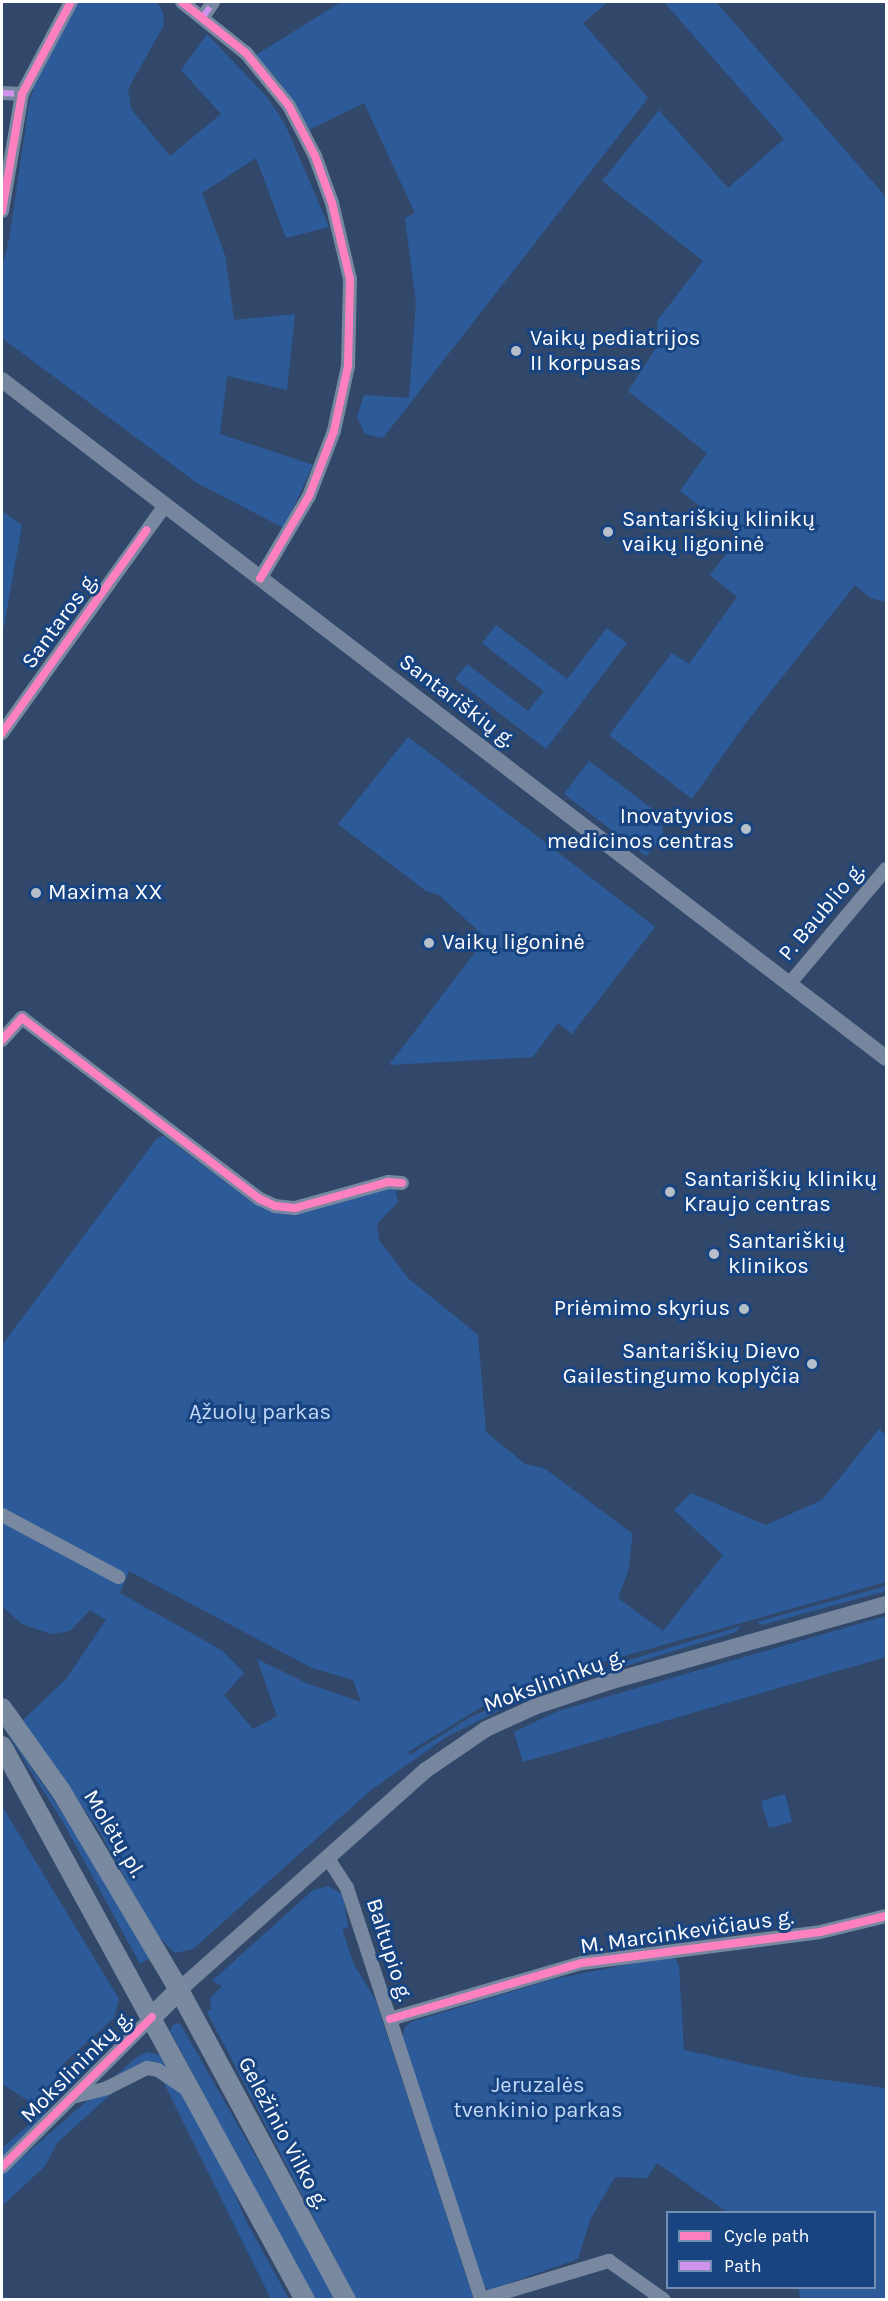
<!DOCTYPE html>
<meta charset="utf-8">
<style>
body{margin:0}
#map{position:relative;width:888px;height:2301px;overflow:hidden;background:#31486a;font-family:Karla,sans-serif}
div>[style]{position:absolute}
.green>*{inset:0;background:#2d5b9a}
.minor>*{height:14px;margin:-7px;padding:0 7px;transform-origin:7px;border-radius:7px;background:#7788a0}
.major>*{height:16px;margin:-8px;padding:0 8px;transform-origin:8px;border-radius:8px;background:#75869e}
.highway>*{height:20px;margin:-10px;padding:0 10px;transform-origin:10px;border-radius:10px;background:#7889a0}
.quiet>*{height:6px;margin-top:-3px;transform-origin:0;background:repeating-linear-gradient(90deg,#d193ec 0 12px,transparent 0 18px)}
.cycleway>*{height:8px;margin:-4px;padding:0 4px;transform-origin:4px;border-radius:4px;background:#ff80c0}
.dots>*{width:16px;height:16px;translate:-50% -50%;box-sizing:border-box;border:3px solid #194482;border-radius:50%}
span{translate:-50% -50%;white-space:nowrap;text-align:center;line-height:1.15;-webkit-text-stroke:6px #194482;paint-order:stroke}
.poi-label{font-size:22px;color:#fff}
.left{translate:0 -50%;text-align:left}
.right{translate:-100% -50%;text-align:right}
.street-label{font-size:22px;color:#fff}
.park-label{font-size:22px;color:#c2d9f8}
.frame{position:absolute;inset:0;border:3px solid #fff;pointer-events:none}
.legend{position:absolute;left:666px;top:2211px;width:210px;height:78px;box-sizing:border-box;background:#194482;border:2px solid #758fb4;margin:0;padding:8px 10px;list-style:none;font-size:18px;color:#fff}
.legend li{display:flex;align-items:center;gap:12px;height:30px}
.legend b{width:30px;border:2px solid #758fb4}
</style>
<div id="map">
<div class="green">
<i style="clip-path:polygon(77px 2px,157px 2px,163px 12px,164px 25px,128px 89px,131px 109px,170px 156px,221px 114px,181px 70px,207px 34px,267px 97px,285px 124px,329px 227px,286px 238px,256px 158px,202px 193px,225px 255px,234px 320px,295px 314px,287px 390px,227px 376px,220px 434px,313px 465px,284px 528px,197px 483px,2px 338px,2px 268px,9px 240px,29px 104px,36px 79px)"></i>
<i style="clip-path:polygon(341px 2px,608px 2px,583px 23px,648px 98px,383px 438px,365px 434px,357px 417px,364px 395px,409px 398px,416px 303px,405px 218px,415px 213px,364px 103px,309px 130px,278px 80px,256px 55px)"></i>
<i style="clip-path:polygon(664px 2px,716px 2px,886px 197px,886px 602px,870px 598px,855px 585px,745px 724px,692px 799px,609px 735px,672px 653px,689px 664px,737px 597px,710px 575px,739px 537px,680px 491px,707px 453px,628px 391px,658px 345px,657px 321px,703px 261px,602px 181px,659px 110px,728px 188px,784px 139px)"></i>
<i style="clip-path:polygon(2px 511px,22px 525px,2px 637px)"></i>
<i style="clip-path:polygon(496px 625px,567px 679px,607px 628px,627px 643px,546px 749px,455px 679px,467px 664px,528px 711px,544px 691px,482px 643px)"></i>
<i style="clip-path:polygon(408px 737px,655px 927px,572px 1034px,558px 1023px,533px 1057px,389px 1065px,486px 938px,439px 895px,426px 891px,338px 824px)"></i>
<i style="clip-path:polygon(589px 761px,659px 814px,664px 836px,646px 856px,564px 794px)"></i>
<i style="clip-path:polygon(evenodd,164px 1136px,256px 1205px,275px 1212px,395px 1187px,398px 1202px,377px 1224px,379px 1240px,408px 1278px,478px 1335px,486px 1432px,525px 1464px,544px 1468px,633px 1534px,628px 1571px,618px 1598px,663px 1631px,723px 1555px,674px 1510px,691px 1493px,766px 1525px,822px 1500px,879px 1429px,886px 1435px,886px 1582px,553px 1676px,485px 1705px,408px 1752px,410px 1755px,469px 1718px,524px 1692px,741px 1626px,736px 1632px,531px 1695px,448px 1736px,371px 1790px,193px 1949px,175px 1953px,155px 1933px,98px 1829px,22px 1721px,66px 1679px,106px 1620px,90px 1610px,70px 1631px,51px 1634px,22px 1624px,2px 1606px,2px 1345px,157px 1138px,164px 1136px,129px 1571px,312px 1668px,353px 1680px,361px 1702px,306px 1683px,257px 1659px,277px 1716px,253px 1729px,224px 1695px,244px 1673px,223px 1651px,120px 1593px,129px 1571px)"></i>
<i style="clip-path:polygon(886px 1586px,886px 1591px,762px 1625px,757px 1622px)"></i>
<i style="clip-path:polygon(886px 1616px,886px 1657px,523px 1762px,514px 1732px,558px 1711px)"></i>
<i style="clip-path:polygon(2px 1725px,84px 1844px,150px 1958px,140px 1964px,63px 1822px)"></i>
<i style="clip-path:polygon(785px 1794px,792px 1822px,769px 1828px,761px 1801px)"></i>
<i style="clip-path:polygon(2px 1806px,119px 1999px,114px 2018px,65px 2062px,38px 2107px,2px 2084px)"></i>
<i style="clip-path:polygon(328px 1886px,343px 1895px,348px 1928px,342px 1929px,354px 1965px,375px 1999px,474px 2299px,356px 2299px,207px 2012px,211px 2009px,210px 1998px,222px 1986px,212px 1981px,313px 1890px)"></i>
<i style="clip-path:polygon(673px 1955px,679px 1966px,684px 2050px,804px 2077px,886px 2088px,886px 2299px,801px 2299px,798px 2288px,874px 2288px,874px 2212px,727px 2212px,657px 2163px,647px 2178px,615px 2177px,590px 2220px,578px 2259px,489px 2290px,483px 2286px,402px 2039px,405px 2027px,411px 2022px,550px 1980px)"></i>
<i style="clip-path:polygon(174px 2023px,180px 2024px,186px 2034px,337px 2299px,314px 2299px,170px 2031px)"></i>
<i style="clip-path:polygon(148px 2052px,163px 2056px,218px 2154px,246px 2221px,289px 2299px,271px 2299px,154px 2063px,146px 2062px,57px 2143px,45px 2166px,2px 2206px,2px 2175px,137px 2057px)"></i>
<i style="clip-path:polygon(58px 2084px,44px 2117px,2px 2159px,2px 2148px,37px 2118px)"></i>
</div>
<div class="minor">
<i style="left:182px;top:2px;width:82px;rotate:38.6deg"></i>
<i style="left:246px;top:53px;width:68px;rotate:50.9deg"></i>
<i style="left:289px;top:106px;width:56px;rotate:62.5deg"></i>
<i style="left:315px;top:156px;width:50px;rotate:70.1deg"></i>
<i style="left:332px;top:203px;width:78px;rotate:76.7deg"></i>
<i style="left:350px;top:279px;width:87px;rotate:91.3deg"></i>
<i style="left:348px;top:366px;width:66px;rotate:102.2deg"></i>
<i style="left:334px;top:431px;width:70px;rotate:111deg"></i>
<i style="left:309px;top:496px;width:96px;rotate:120.6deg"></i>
<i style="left:203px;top:17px;width:18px;rotate:-56deg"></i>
<i style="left:2px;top:93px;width:20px;rotate:3deg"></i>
<i style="left:2px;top:211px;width:119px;rotate:-80.3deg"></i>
<i style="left:22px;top:94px;width:104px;rotate:-62deg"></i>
<i style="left:2px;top:733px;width:280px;rotate:-54.4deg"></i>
<i style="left:790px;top:983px;width:149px;rotate:-49.9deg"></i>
<i style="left:2px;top:1040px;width:30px;rotate:-48deg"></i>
<i style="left:22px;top:1018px;width:299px;rotate:37.3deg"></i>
<i style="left:260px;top:1199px;width:17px;rotate:25deg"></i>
<i style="left:275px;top:1206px;width:20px;rotate:6deg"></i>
<i style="left:295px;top:1208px;width:97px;rotate:-15.6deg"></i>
<i style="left:388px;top:1182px;width:14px;rotate:4deg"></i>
<i style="left:2px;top:1515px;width:132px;rotate:28.1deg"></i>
<i style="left:327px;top:1857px;width:37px;rotate:57deg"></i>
<i style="left:347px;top:1888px;width:434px;rotate:71.9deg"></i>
<i style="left:390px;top:2019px;width:200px;rotate:-16.3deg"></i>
<i style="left:582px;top:1963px;width:240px;rotate:-7.4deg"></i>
<i style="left:820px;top:1932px;width:68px;rotate:-13.6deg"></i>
<i style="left:76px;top:2096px;width:32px;rotate:-14deg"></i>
<i style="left:107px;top:2088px;width:45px;rotate:-26.6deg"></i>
<i style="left:147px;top:2068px;width:11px;rotate:10deg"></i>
<i style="left:158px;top:2070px;width:36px;rotate:34deg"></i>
<i style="left:2px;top:2167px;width:212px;rotate:-45deg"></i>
<i style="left:482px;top:2299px;width:133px;rotate:-16.7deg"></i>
<i style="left:609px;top:2261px;width:67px;rotate:35.3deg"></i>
</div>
<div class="major">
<i style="left:2px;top:380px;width:1114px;rotate:37.49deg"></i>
<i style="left:179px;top:1990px;width:331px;rotate:-41.7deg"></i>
<i style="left:426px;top:1770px;width:73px;rotate:-34.3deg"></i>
<i style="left:486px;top:1729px;width:53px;rotate:-24.6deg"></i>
<i style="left:534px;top:1707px;width:82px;rotate:-18.4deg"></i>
<i style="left:612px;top:1681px;width:285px;rotate:-15.7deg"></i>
</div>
<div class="highway">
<i style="left:2px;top:1708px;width:102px;rotate:54.6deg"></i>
<i style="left:61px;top:1791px;width:231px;rotate:59.3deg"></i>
<i style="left:179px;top:1990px;width:352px;rotate:61.7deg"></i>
<i style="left:2px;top:1746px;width:631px;rotate:61.32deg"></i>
<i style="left:152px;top:2017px;width:38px;rotate:-45deg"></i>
</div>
<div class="quiet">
<i style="left:203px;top:17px;width:18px;rotate:-56deg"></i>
<i style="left:2px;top:93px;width:20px;rotate:3deg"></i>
</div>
<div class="cycleway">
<i style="left:182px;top:2px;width:82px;rotate:38.6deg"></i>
<i style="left:246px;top:53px;width:68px;rotate:50.9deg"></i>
<i style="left:289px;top:106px;width:56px;rotate:62.5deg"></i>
<i style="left:315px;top:156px;width:50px;rotate:70.1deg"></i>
<i style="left:332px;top:203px;width:78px;rotate:76.7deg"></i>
<i style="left:350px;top:279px;width:87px;rotate:91.3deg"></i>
<i style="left:348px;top:366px;width:66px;rotate:102.2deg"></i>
<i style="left:334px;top:431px;width:70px;rotate:111deg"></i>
<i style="left:309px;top:496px;width:96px;rotate:120.6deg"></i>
<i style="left:2px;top:211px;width:119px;rotate:-80.3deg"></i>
<i style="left:22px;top:94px;width:104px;rotate:-62deg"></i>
<i style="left:2px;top:733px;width:249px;rotate:-54.5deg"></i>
<i style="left:2px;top:1040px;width:30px;rotate:-48deg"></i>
<i style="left:22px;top:1018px;width:299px;rotate:37.3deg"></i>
<i style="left:260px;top:1199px;width:17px;rotate:25deg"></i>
<i style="left:275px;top:1206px;width:20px;rotate:6deg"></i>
<i style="left:295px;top:1208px;width:97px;rotate:-15.6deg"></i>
<i style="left:388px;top:1182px;width:14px;rotate:4deg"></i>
<i style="left:390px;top:2019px;width:200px;rotate:-16.3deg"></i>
<i style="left:582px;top:1963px;width:240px;rotate:-7.4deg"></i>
<i style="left:820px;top:1932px;width:68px;rotate:-13.6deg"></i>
<i style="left:2px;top:2167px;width:212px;rotate:-45deg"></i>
</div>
<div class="dots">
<i style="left:516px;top:351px;background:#b7bfcb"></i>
<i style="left:608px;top:532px;background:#b7bfcb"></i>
<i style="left:746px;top:829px;background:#b7bfcb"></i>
<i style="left:36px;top:893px;background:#b7bfcb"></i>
<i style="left:429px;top:943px;background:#b7bfcb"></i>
<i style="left:670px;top:1192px;background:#b7bfcb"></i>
<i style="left:714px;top:1254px;background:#b7bfcb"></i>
<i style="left:744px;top:1309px;background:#b7bfcb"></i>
<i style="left:812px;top:1364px;background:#b7bfcb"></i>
</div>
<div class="poi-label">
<span class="left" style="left:530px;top:351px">Vaikų pediatrijos<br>II korpusas</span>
<span class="left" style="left:622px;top:532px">Santariškių klinikų<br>vaikų ligoninė</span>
<span class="right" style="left:734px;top:829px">Inovatyvios<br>medicinos centras</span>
<span class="left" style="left:48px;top:893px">Maxima XX</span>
<span class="left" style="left:442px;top:943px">Vaikų ligoninė</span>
<span class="left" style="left:684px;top:1192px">Santariškių klinikų<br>Kraujo centras</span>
<span class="left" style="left:728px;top:1254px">Santariškių<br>klinikos</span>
<span class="right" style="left:730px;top:1309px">Priėmimo skyrius</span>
<span class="right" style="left:800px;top:1364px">Santariškių Dievo<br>Gailestingumo koplyčia</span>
</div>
<div class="street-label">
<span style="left:60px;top:621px;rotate:-54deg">Santaros g.</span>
<span style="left:457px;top:701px;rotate:37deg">Santariškių g.</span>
<span style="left:822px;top:912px;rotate:-50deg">P. Baublio g.</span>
<span style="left:554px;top:1681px;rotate:-20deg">Mokslininkų g.</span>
<span style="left:114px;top:1834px;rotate:59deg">Molėtų pl.</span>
<span style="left:687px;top:1932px;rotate:-8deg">M. Marcinkevičiaus g.</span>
<span style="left:389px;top:1950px;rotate:72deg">Baltupio g.</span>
<span style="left:77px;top:2067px;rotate:-45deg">Mokslininkų g.</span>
<span style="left:283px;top:2133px;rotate:62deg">Geležinio Vilko g.</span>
</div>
<div class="park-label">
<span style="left:260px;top:1413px">Ąžuolų parkas</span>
<span style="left:538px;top:2098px">Jeruzalės<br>tvenkinio parkas</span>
</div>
<div class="frame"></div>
<ul class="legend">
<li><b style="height:8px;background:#ff80c0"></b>Cycle path</li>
<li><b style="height:8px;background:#d193ec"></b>Path</li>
</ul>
</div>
